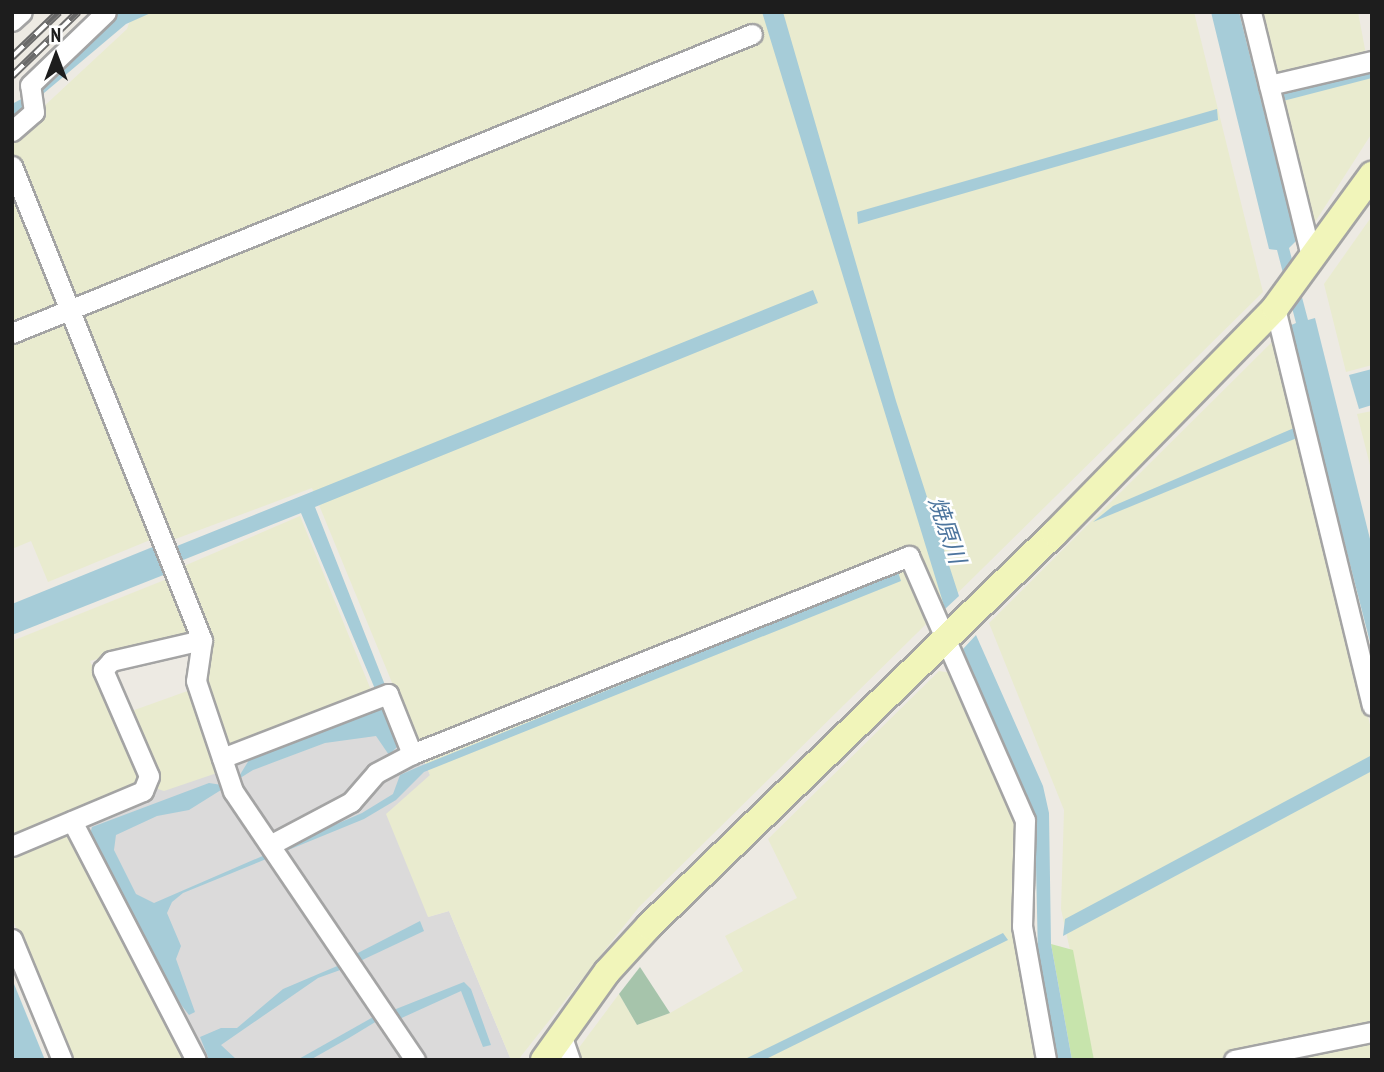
<!DOCTYPE html>
<meta charset="utf-8">
<style>
body{margin:0}
#map{position:relative;width:1384px;height:1072px;overflow:hidden;background:#edeae3;font-family:"PT Sans Narrow","Noto Sans JP",sans-serif}
div>[style]{position:absolute}
.residential>*{inset:0;background:#dbdada}
.farmland>*{inset:0;background:#e9ebcf}
.grass>*{inset:0;background:#c7e4ac}
.cemetery>*{inset:0;background:#a6c4ab}
.water>*{inset:0;background:#a6ccd8}
.roads{filter:drop-shadow(2px 0 #a4a4a4) drop-shadow(-2px 0 #a4a4a4) drop-shadow(0 2px #a4a4a4) drop-shadow(0 -2px #a4a4a4)}
.street>*{height:19px;margin:-9.5px;padding:0 9.5px;transform-origin:9.5px;border-radius:9.5px;background:#fff}
.secondary>*{height:26px;margin:-13px;padding:0 13px;transform-origin:13px;border-radius:13px;background:#f1f5ba}
.rail>*{height:8px;margin-top:-4px;transform-origin:0;background:repeating-linear-gradient(90deg,#fff 0 16px,#6b6b6b 0 32px);box-sizing:border-box;border-block:2px solid #6b6b6b}
span{translate:-50% -50%;white-space:nowrap;text-align:center;line-height:1.15;-webkit-text-stroke:5px #fff;paint-order:stroke}
.water-label{font-size:23px;color:#4d759e;font-style:italic}
.frame{position:absolute;inset:0;border:14px solid #1d1d1d;pointer-events:none}
.north{position:absolute;left:21px;top:21px;width:70px;height:70px;-webkit-text-stroke:5px #fff;paint-order:stroke;rotate:0deg;font-size:19px;font-weight:700;line-height:28px;text-align:center;color:#1d1d1d}
.north::after{content:'';display:block;margin:auto;width:24px;height:32px;background:#1d1d1d;clip-path:polygon(50% 0,100% 100%,50% 72%,0 100%)}
</style>
<div id="map">
<div class="residential">
<i style="clip-path:polygon(394px 688px,430px 775px,428px 917px,449px 911px,511px 1060px,190px 1060px,61px 819px)"></i>
</div>
<div class="farmland">
<i style="clip-path:polygon(133px 12px,1194px 12px,1263px 292px,639px 907px,518px 1060px,511px 1060px,449px 911px,428px 917px,386px 814px,430px 775px,312px 488px,170px 541px,155px 538px,48px 582px,31px 541px,12px 549px,12px 136px,127px 29px)"></i>
<i style="clip-path:polygon(1255px 12px,1358px 12px,1368px 65px,1372px 64px,1372px 133px,1310px 230px)"></i>
<i style="clip-path:polygon(1372px 216px,1372px 365px,1346px 372px,1324px 284px)"></i>
<i style="clip-path:polygon(1277px 337px,1372px 733px,1372px 1060px,1094px 1060px,1061px 909px,1064px 810px,989px 623px)"></i>
<i style="clip-path:polygon(1372px 411px,1372px 473px,1357px 414px)"></i>
<i style="clip-path:polygon(300px 516px,373px 695px,228px 750px,200px 675px,211px 644px,184px 566px)"></i>
<i style="clip-path:polygon(172px 577px,194px 633px,90px 661px,115px 717px,193px 689px,217px 773px,164px 791px,143px 784px,61px 819px,190px 1060px,70px 1060px,12px 918px,12px 641px)"></i>
<i style="clip-path:polygon(939px 671px,953px 673px,1016px 810px,1039px 1060px,581px 1060px,578px 1049px,619px 994px,637px 1025px,670px 1013px,743px 971px,725px 936px,797px 898px,768px 839px)"></i>
</div>
<div class="grass">
<i style="clip-path:polygon(1051px 944px,1073px 950px,1094px 1060px,1072px 1060px)"></i>
</div>
<div class="cemetery">
<i style="clip-path:polygon(640px 967px,670px 1013px,637px 1025px,619px 994px)"></i>
</div>
<div class="water">
<i style="clip-path:polygon(111px 12px,153px 12px,126px 24px,12px 120px,12px 104px,42px 88px,114px 17px)"></i>
<i style="clip-path:polygon(762px 12px,783px 12px,896px 401px,959px 596px,945px 609px)"></i>
<i style="clip-path:polygon(1211px 12px,1239px 12px,1296px 241px,1289px 248px,1308px 320px,1315px 318px,1372px 547px,1372px 650px,1289px 326px,1296px 323px,1277px 250px,1269px 249px)"></i>
<i style="clip-path:polygon(1372px 69px,1372px 78px,1283px 101px,1281px 92px)"></i>
<i style="clip-path:polygon(1217px 109px,1218px 120px,858px 224px,857px 212px)"></i>
<i style="clip-path:polygon(813px 290px,818px 303px,315px 507px,385px 685px,375px 689px,301px 513px,183px 560px,179px 553px,177px 546px)"></i>
<i style="clip-path:polygon(1372px 369px,1372px 405px,1359px 409px,1349px 375px)"></i>
<i style="clip-path:polygon(1294px 428px,1297px 438px,1093px 522px,1113px 506px)"></i>
<i style="clip-path:polygon(155px 546px,166px 574px,12px 635px,12px 604px)"></i>
<i style="clip-path:polygon(898px 572px,901px 581px,424px 772px,396px 800px,364px 819px,183px 893px,172px 902px,167px 913px,181px 946px,176px 959px,195px 1012px,189px 1015px,168px 988px,89px 838px,92px 827px,209px 783px,222px 785px,238px 778px,249px 760px,382px 707px,398px 746px,389px 755px,376px 736px,325px 743px,253px 770px,189px 810px,157px 816px,116px 835px,114px 850px,136px 894px,154px 903px,362px 813px,393px 794px,400px 775px,418px 767px)"></i>
<i style="clip-path:polygon(976px 635px,1043px 786px,1049px 813px,1051px 944px,1072px 1060px,1055px 1060px,1038px 957px,1035px 819px,963px 649px)"></i>
<i style="clip-path:polygon(1372px 755px,1372px 771px,1063px 936px,1065px 919px)"></i>
<i style="clip-path:polygon(420px 921px,424px 931px,358px 962px,354px 955px)"></i>
<i style="clip-path:polygon(1003px 933px,1008px 940px,764px 1060px,743px 1060px)"></i>
<i style="clip-path:polygon(342px 964px,343px 969px,318px 978px,221px 1045px,237px 1060px,203px 1060px,208px 1057px,200px 1037px,221px 1028px,237px 1028px,283px 989px)"></i>
<i style="clip-path:polygon(12px 979px,45px 1060px,12px 1060px)"></i>
<i style="clip-path:polygon(464px 982px,471px 989px,491px 1045px,483px 1047px,461px 991px,395px 1021px,391px 1011px)"></i>
<i style="clip-path:polygon(375px 1016px,377px 1021px,349px 1038px,310px 1060px,297px 1060px)"></i>
</div>
<div class="roads">
<div class="street">
<i style="left:1251px;top:12px;width:256px;rotate:76.2deg"></i>
<i style="left:12px;top:21px;width:13px;rotate:-42deg"></i>
<i style="left:1269px;top:85px;width:106px;rotate:-13.1deg"></i>
<i style="left:12px;top:131px;width:29px;rotate:-41deg"></i>
<i style="left:34px;top:112px;width:27px;rotate:-98deg"></i>
<i style="left:30px;top:85px;width:105px;rotate:-43.8deg"></i>
<i style="left:12px;top:166px;width:511px;rotate:68.16deg"></i>
<i style="left:1275px;top:308px;width:409px;rotate:76.3deg"></i>
<i style="left:12px;top:333px;width:798px;rotate:-22deg"></i>
<i style="left:222px;top:758px;width:178px;rotate:-21.1deg"></i>
<i style="left:388px;top:694px;width:65px;rotate:68.2deg"></i>
<i style="left:72px;top:821px;width:269px;rotate:62.6deg"></i>
<i style="left:270px;top:845px;width:92px;rotate:-28deg"></i>
<i style="left:351px;top:802px;width:38px;rotate:-49deg"></i>
<i style="left:376px;top:773px;width:41px;rotate:-27.8deg"></i>
<i style="left:412px;top:754px;width:535px;rotate:-21.72deg"></i>
<i style="left:909px;top:556px;width:288px;rotate:66.3deg"></i>
<i style="left:1025px;top:820px;width:106px;rotate:91.6deg"></i>
<i style="left:1022px;top:926px;width:136px;rotate:79.8deg"></i>
<i style="left:12px;top:846px;width:142px;rotate:-22.8deg"></i>
<i style="left:143px;top:791px;width:16px;rotate:-68deg"></i>
<i style="left:149px;top:776px;width:116px;rotate:-113.5deg"></i>
<i style="left:103px;top:670px;width:12px;rotate:-48deg"></i>
<i style="left:111px;top:661px;width:93px;rotate:-13deg"></i>
<i style="left:202px;top:640px;width:41px;rotate:98.3deg"></i>
<i style="left:196px;top:681px;width:116px;rotate:71.4deg"></i>
<i style="left:233px;top:791px;width:325px;rotate:55.9deg"></i>
<i style="left:12px;top:939px;width:131px;rotate:67.5deg"></i>
<i style="left:561px;top:1034px;width:28px;rotate:71deg"></i>
<i style="left:1234px;top:1060px;width:141px;rotate:-11.5deg"></i>
</div>
<div class="secondary">
<i style="left:544px;top:1060px;width:108px;rotate:-54.4deg"></i>
<i style="left:607px;top:972px;width:62px;rotate:-47.6deg"></i>
<i style="left:649px;top:926px;width:565px;rotate:-44.07deg"></i>
<i style="left:1055px;top:533px;width:315px;rotate:-45.6deg"></i>
<i style="left:1275px;top:308px;width:165px;rotate:-53.9deg"></i>
</div>
</div>
<div class="rail">
<i style="left:12px;top:57px;width:65px;rotate:-43.8deg"></i>
<i style="left:12px;top:76px;width:92px;rotate:-44.1deg"></i>
</div>
<div class="water-label">
<span style="left:947px;top:530px;rotate:71deg">焼原川</span>
</div>
<div class="frame"></div>
<div class="north">N</div>
</div>
